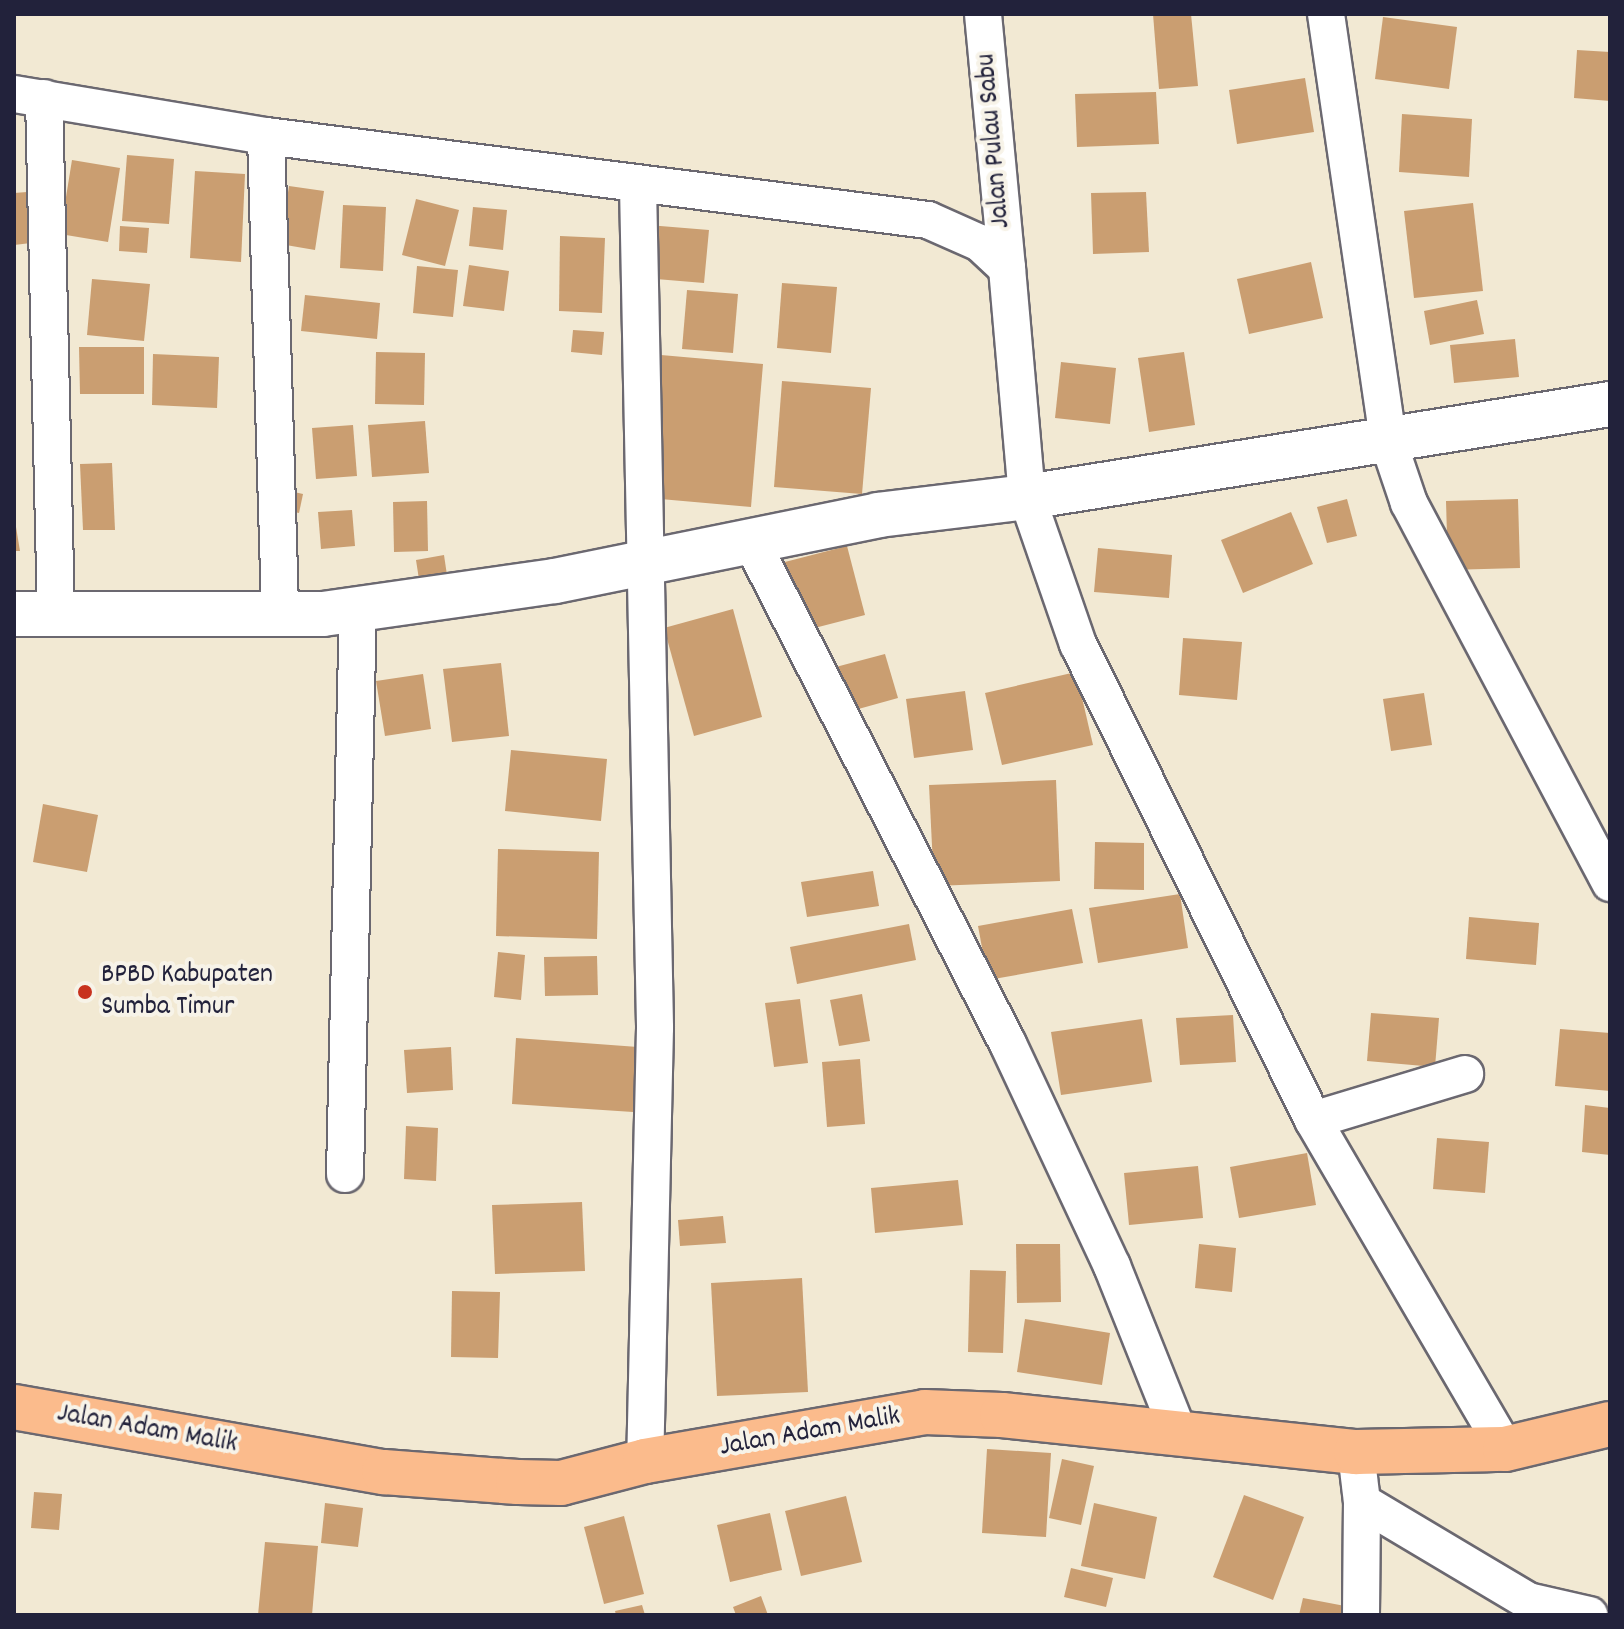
<!DOCTYPE html>
<style>
body{margin:0}
#map{position:relative;width:1624px;height:1629px;overflow:hidden;background:#f2e9d3;font-family:Dekko,sans-serif}
div>[style]{position:absolute}
.building>*{inset:0;background:#ca9e71}
.roads{filter:drop-shadow(2px 0 #6b6870) drop-shadow(-2px 0 #6b6870) drop-shadow(0 2px #6b6870) drop-shadow(0 -2px #6b6870)}
.minor>*{height:36px;margin:-18px;padding:0 18px;transform-origin:18px;border-radius:18px;background:#fff}
.tertiary>*{height:44px;margin:-22px;padding:0 22px;transform-origin:22px;border-radius:22px;background:#fff}
.trunk>*{height:44px;margin:-22px;padding:0 22px;transform-origin:22px;border-radius:22px;background:#fbbb8c}
.dots>*{width:22px;height:22px;translate:-50% -50%;box-sizing:border-box;border:4px solid #f7f3e8;border-radius:50%}
span{translate:-50% -50%;white-space:nowrap;text-align:center;line-height:1.15;-webkit-text-stroke:8px #f7f3e8;paint-order:stroke}
.street-label{font-size:28px;color:#22223b}
.poi-label{font-size:28px;color:#22223b}
.left{translate:0 -50%;text-align:left}
.frame{position:absolute;inset:0;border:16px solid #22223b;pointer-events:none}
</style>
<div id="map">
<div class="building">
<i style="clip-path:polygon(1153px 14px,1191px 14px,1198px 86px,1159px 89px)"></i>
<i style="clip-path:polygon(1383px 17px,1457px 27px,1449px 89px,1375px 79px)"></i>
<i style="clip-path:polygon(1577px 50px,1610px 52px,1610px 101px,1574px 98px)"></i>
<i style="clip-path:polygon(1305px 78px,1314px 132px,1237px 144px,1229px 90px)"></i>
<i style="clip-path:polygon(1156px 92px,1159px 144px,1077px 147px,1075px 94px)"></i>
<i style="clip-path:polygon(1402px 114px,1472px 119px,1469px 177px,1399px 172px)"></i>
<i style="clip-path:polygon(127px 155px,174px 159px,169px 224px,122px 221px)"></i>
<i style="clip-path:polygon(72px 160px,120px 168px,108px 242px,60px 234px)"></i>
<i style="clip-path:polygon(195px 171px,245px 174px,241px 262px,190px 258px)"></i>
<i style="clip-path:polygon(289px 186px,324px 191px,315px 250px,280px 244px)"></i>
<i style="clip-path:polygon(27px 192px,31px 243px,14px 245px,14px 193px)"></i>
<i style="clip-path:polygon(1146px 192px,1149px 252px,1093px 254px,1091px 193px)"></i>
<i style="clip-path:polygon(416px 199px,459px 210px,445px 266px,402px 255px)"></i>
<i style="clip-path:polygon(1473px 203px,1483px 291px,1414px 298px,1404px 211px)"></i>
<i style="clip-path:polygon(343px 205px,386px 207px,383px 271px,340px 268px)"></i>
<i style="clip-path:polygon(473px 207px,507px 210px,503px 250px,469px 246px)"></i>
<i style="clip-path:polygon(648px 225px,709px 230px,704px 283px,644px 278px)"></i>
<i style="clip-path:polygon(120px 226px,149px 228px,147px 253px,119px 251px)"></i>
<i style="clip-path:polygon(560px 236px,605px 238px,602px 313px,559px 311px)"></i>
<i style="clip-path:polygon(1311px 262px,1323px 318px,1249px 334px,1237px 279px)"></i>
<i style="clip-path:polygon(469px 265px,509px 271px,504px 311px,463px 306px)"></i>
<i style="clip-path:polygon(417px 266px,458px 270px,453px 317px,413px 313px)"></i>
<i style="clip-path:polygon(92px 279px,150px 284px,144px 341px,87px 335px)"></i>
<i style="clip-path:polygon(782px 283px,837px 287px,831px 353px,777px 348px)"></i>
<i style="clip-path:polygon(687px 290px,738px 294px,733px 353px,682px 349px)"></i>
<i style="clip-path:polygon(305px 295px,380px 303px,377px 339px,301px 331px)"></i>
<i style="clip-path:polygon(1477px 300px,1484px 334px,1430px 345px,1424px 311px)"></i>
<i style="clip-path:polygon(573px 330px,604px 332px,602px 355px,571px 352px)"></i>
<i style="clip-path:polygon(1515px 339px,1519px 377px,1454px 383px,1450px 345px)"></i>
<i style="clip-path:polygon(79px 347px,144px 347px,144px 394px,80px 394px)"></i>
<i style="clip-path:polygon(376px 352px,425px 353px,424px 405px,375px 404px)"></i>
<i style="clip-path:polygon(1184px 352px,1195px 425px,1149px 432px,1138px 358px)"></i>
<i style="clip-path:polygon(153px 354px,219px 357px,217px 408px,152px 405px)"></i>
<i style="clip-path:polygon(661px 355px,763px 364px,751px 507px,649px 498px)"></i>
<i style="clip-path:polygon(1061px 362px,1116px 368px,1110px 424px,1055px 418px)"></i>
<i style="clip-path:polygon(782px 381px,871px 388px,862px 494px,774px 487px)"></i>
<i style="clip-path:polygon(425px 421px,429px 473px,372px 477px,368px 425px)"></i>
<i style="clip-path:polygon(353px 425px,357px 476px,316px 479px,312px 428px)"></i>
<i style="clip-path:polygon(112px 463px,115px 530px,83px 530px,80px 464px)"></i>
<i style="clip-path:polygon(285px 490px,303px 494px,299px 513px,281px 509px)"></i>
<i style="clip-path:polygon(1347px 499px,1357px 536px,1327px 543px,1317px 507px)"></i>
<i style="clip-path:polygon(1518px 499px,1520px 568px,1448px 570px,1446px 501px)"></i>
<i style="clip-path:polygon(427px 501px,428px 551px,394px 552px,393px 502px)"></i>
<i style="clip-path:polygon(352px 510px,355px 546px,321px 549px,318px 512px)"></i>
<i style="clip-path:polygon(1291px 512px,1313px 564px,1243px 593px,1221px 540px)"></i>
<i style="clip-path:polygon(14px 515px,20px 551px,14px 551px)"></i>
<i style="clip-path:polygon(847px 546px,865px 615px,799px 632px,781px 563px)"></i>
<i style="clip-path:polygon(1098px 548px,1172px 555px,1169px 598px,1094px 592px)"></i>
<i style="clip-path:polygon(444px 555px,448px 582px,420px 586px,416px 560px)"></i>
<i style="clip-path:polygon(733px 609px,762px 717px,694px 736px,664px 628px)"></i>
<i style="clip-path:polygon(1183px 638px,1242px 642px,1237px 700px,1179px 695px)"></i>
<i style="clip-path:polygon(885px 654px,898px 698px,844px 713px,832px 668px)"></i>
<i style="clip-path:polygon(501px 663px,509px 736px,452px 742px,443px 669px)"></i>
<i style="clip-path:polygon(1076px 672px,1093px 745px,1002px 765px,985px 693px)"></i>
<i style="clip-path:polygon(423px 674px,431px 729px,385px 736px,376px 681px)"></i>
<i style="clip-path:polygon(965px 691px,973px 750px,914px 758px,906px 699px)"></i>
<i style="clip-path:polygon(1424px 693px,1432px 745px,1391px 751px,1383px 699px)"></i>
<i style="clip-path:polygon(511px 750px,607px 759px,601px 821px,505px 811px)"></i>
<i style="clip-path:polygon(1056px 780px,1060px 881px,934px 886px,929px 785px)"></i>
<i style="clip-path:polygon(43px 804px,98px 815px,87px 872px,33px 862px)"></i>
<i style="clip-path:polygon(1095px 842px,1144px 843px,1144px 890px,1094px 889px)"></i>
<i style="clip-path:polygon(498px 849px,599px 852px,597px 939px,496px 936px)"></i>
<i style="clip-path:polygon(873px 871px,879px 906px,807px 917px,801px 882px)"></i>
<i style="clip-path:polygon(1180px 894px,1188px 948px,1098px 963px,1089px 908px)"></i>
<i style="clip-path:polygon(1072px 909px,1083px 963px,988px 980px,978px 926px)"></i>
<i style="clip-path:polygon(1469px 917px,1539px 923px,1536px 965px,1466px 959px)"></i>
<i style="clip-path:polygon(909px 924px,916px 960px,797px 984px,790px 947px)"></i>
<i style="clip-path:polygon(498px 952px,525px 955px,521px 1000px,494px 997px)"></i>
<i style="clip-path:polygon(597px 956px,598px 995px,545px 996px,544px 957px)"></i>
<i style="clip-path:polygon(862px 994px,870px 1041px,839px 1046px,830px 1000px)"></i>
<i style="clip-path:polygon(800px 999px,808px 1063px,774px 1067px,765px 1003px)"></i>
<i style="clip-path:polygon(1371px 1013px,1439px 1018px,1435px 1067px,1367px 1061px)"></i>
<i style="clip-path:polygon(1233px 1015px,1236px 1062px,1180px 1065px,1176px 1018px)"></i>
<i style="clip-path:polygon(1142px 1019px,1152px 1082px,1061px 1095px,1051px 1032px)"></i>
<i style="clip-path:polygon(1560px 1029px,1610px 1033px,1610px 1091px,1555px 1086px)"></i>
<i style="clip-path:polygon(516px 1038px,638px 1047px,633px 1112px,512px 1104px)"></i>
<i style="clip-path:polygon(451px 1047px,453px 1090px,407px 1093px,404px 1050px)"></i>
<i style="clip-path:polygon(860px 1059px,865px 1124px,827px 1127px,822px 1062px)"></i>
<i style="clip-path:polygon(1585px 1105px,1610px 1108px,1610px 1155px,1582px 1152px)"></i>
<i style="clip-path:polygon(406px 1126px,438px 1128px,436px 1181px,404px 1179px)"></i>
<i style="clip-path:polygon(1437px 1138px,1489px 1142px,1485px 1193px,1433px 1189px)"></i>
<i style="clip-path:polygon(1307px 1153px,1316px 1205px,1239px 1218px,1230px 1167px)"></i>
<i style="clip-path:polygon(1198px 1166px,1203px 1218px,1129px 1225px,1124px 1173px)"></i>
<i style="clip-path:polygon(958px 1180px,963px 1225px,875px 1233px,871px 1188px)"></i>
<i style="clip-path:polygon(582px 1202px,585px 1271px,495px 1274px,492px 1205px)"></i>
<i style="clip-path:polygon(723px 1216px,726px 1243px,680px 1246px,678px 1220px)"></i>
<i style="clip-path:polygon(1016px 1244px,1060px 1244px,1061px 1302px,1017px 1303px)"></i>
<i style="clip-path:polygon(1199px 1244px,1236px 1248px,1232px 1292px,1195px 1288px)"></i>
<i style="clip-path:polygon(970px 1270px,1006px 1271px,1003px 1353px,968px 1352px)"></i>
<i style="clip-path:polygon(802px 1278px,808px 1392px,717px 1396px,711px 1283px)"></i>
<i style="clip-path:polygon(452px 1291px,500px 1292px,498px 1358px,451px 1357px)"></i>
<i style="clip-path:polygon(1025px 1319px,1110px 1333px,1102px 1385px,1017px 1372px)"></i>
<i style="clip-path:polygon(987px 1449px,1051px 1453px,1046px 1537px,982px 1533px)"></i>
<i style="clip-path:polygon(1062px 1459px,1094px 1466px,1081px 1525px,1049px 1518px)"></i>
<i style="clip-path:polygon(34px 1492px,62px 1494px,59px 1530px,31px 1528px)"></i>
<i style="clip-path:polygon(1244px 1495px,1304px 1517px,1273px 1600px,1213px 1577px)"></i>
<i style="clip-path:polygon(846px 1496px,862px 1562px,801px 1576px,785px 1511px)"></i>
<i style="clip-path:polygon(325px 1503px,363px 1508px,358px 1547px,321px 1543px)"></i>
<i style="clip-path:polygon(1094px 1503px,1157px 1517px,1145px 1579px,1081px 1566px)"></i>
<i style="clip-path:polygon(770px 1513px,782px 1570px,730px 1582px,717px 1525px)"></i>
<i style="clip-path:polygon(624px 1516px,644px 1594px,604px 1604px,584px 1527px)"></i>
<i style="clip-path:polygon(265px 1542px,318px 1546px,312px 1615px,258px 1615px)"></i>
<i style="clip-path:polygon(1071px 1568px,1113px 1578px,1106px 1607px,1064px 1597px)"></i>
<i style="clip-path:polygon(761px 1596px,768px 1615px,736px 1615px,733px 1607px)"></i>
<i style="clip-path:polygon(1303px 1598px,1345px 1606px,1344px 1615px,1299px 1615px)"></i>
<i style="clip-path:polygon(642px 1605px,645px 1615px,616px 1615px,615px 1611px)"></i>
</div>
<div class="roads">
<div class="minor">
<i style="left:983px;top:14px;width:255px;rotate:84.6deg"></i>
<i style="left:1326px;top:14px;width:431px;rotate:81.7deg"></i>
<i style="left:1388px;top:441px;width:65px;rotate:71.3deg"></i>
<i style="left:1409px;top:503px;width:430px;rotate:62.1deg"></i>
<i style="left:14px;top:94px;width:255px;rotate:9.5deg"></i>
<i style="left:266px;top:136px;width:667px;rotate:7.23deg"></i>
<i style="left:928px;top:220px;width:57px;rotate:23.9deg"></i>
<i style="left:980px;top:243px;width:37px;rotate:43deg"></i>
<i style="left:1007px;top:268px;width:230px;rotate:85deg"></i>
<i style="left:1027px;top:497px;width:156px;rotate:70.9deg"></i>
<i style="left:1078px;top:644px;width:531px;rotate:63.72deg"></i>
<i style="left:1313px;top:1120px;width:381px;rotate:59.7deg"></i>
<i style="left:44px;top:98px;width:516px;rotate:88.67deg"></i>
<i style="left:266px;top:136px;width:480px;rotate:88.3deg"></i>
<i style="left:638px;top:186px;width:842px;rotate:88.84deg"></i>
<i style="left:655px;top:1028px;width:433px;rotate:91.3deg"></i>
<i style="left:750px;top:539px;width:567px;rotate:62.94deg"></i>
<i style="left:1008px;top:1044px;width:245px;rotate:64.9deg"></i>
<i style="left:1112px;top:1266px;width:183px;rotate:68.2deg"></i>
<i style="left:1313px;top:1120px;width:159px;rotate:-16.8deg"></i>
<i style="left:345px;top:1174px;width:567px;rotate:-88.69deg"></i>
<i style="left:1356px;top:1452px;width:50px;rotate:83.2deg"></i>
<i style="left:1362px;top:1502px;width:193px;rotate:30.8deg"></i>
<i style="left:1528px;top:1601px;width:63px;rotate:12.9deg"></i>
<i style="left:1361px;top:1615px;width:113px;rotate:-89.5deg"></i>
</div>
<div class="tertiary">
<i style="left:14px;top:614px;width:309px"></i>
<i style="left:323px;top:614px;width:234px;rotate:-8.1deg"></i>
<i style="left:555px;top:581px;width:330px;rotate:-11.5deg"></i>
<i style="left:878px;top:515px;width:150px;rotate:-6.9deg"></i>
<i style="left:1027px;top:497px;width:590px;rotate:-9.06deg"></i>
</div>
<div class="trunk">
<i style="left:14px;top:1407px;width:376px;rotate:10deg"></i>
<i style="left:384px;top:1472px;width:134px;rotate:4.3deg"></i>
<i style="left:518px;top:1482px;width:43px;rotate:1.3deg"></i>
<i style="left:561px;top:1483px;width:87px;rotate:-14.7deg"></i>
<i style="left:645px;top:1461px;width:284px;rotate:-9.9deg"></i>
<i style="left:925px;top:1412px;width:77px;rotate:2.2deg"></i>
<i style="left:1002px;top:1415px;width:356px;rotate:6deg"></i>
<i style="left:1356px;top:1452px;width:149px;rotate:-1.2deg"></i>
<i style="left:1505px;top:1449px;width:108px;rotate:-13.4deg"></i>
</div>
</div>
<div class="dots">
<i style="left:85px;top:992px;background:#c8321e"></i>
</div>
<div class="street-label">
<span style="left:995px;top:141px;rotate:-95deg">Jalan Pulau Sabu</span>
<span style="left:147px;top:1430px;rotate:10deg">Jalan Adam Malik</span>
<span style="left:810px;top:1433px;rotate:-10deg">Jalan Adam Malik</span>
</div>
<div class="poi-label">
<span class="left" style="left:101px;top:992px">BPBD Kabupaten<br>Sumba Timur</span>
</div>
<div class="frame"></div>
</div>
